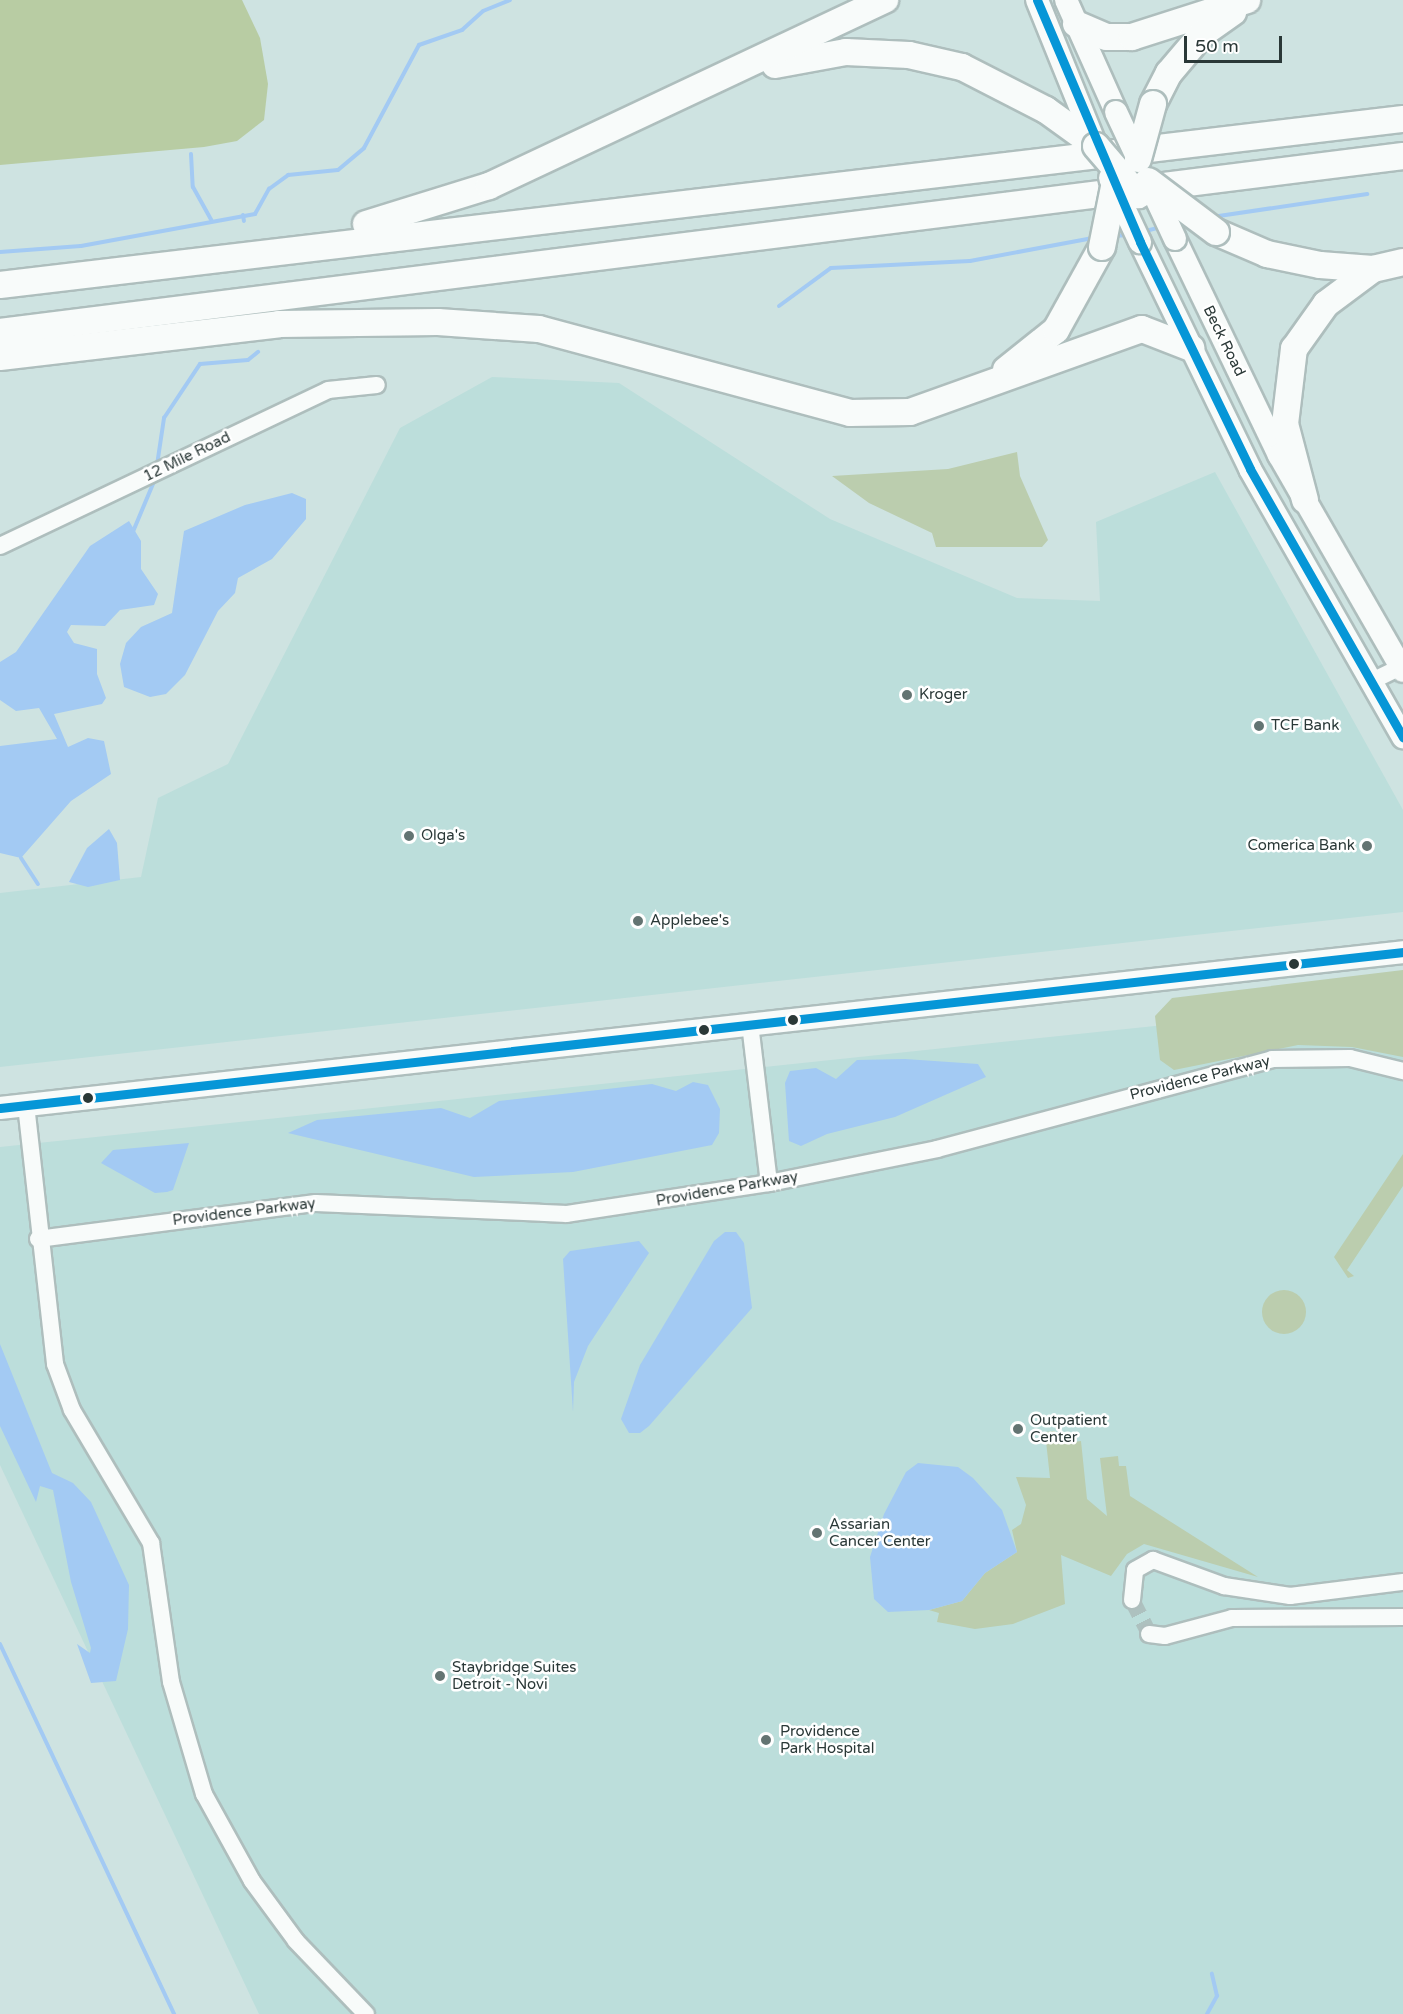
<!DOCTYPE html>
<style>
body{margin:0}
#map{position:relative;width:1403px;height:2014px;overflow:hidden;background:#cee3e1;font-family:"Varela Round",sans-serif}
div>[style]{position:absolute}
.built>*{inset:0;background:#bcdedb}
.green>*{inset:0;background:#bbcdae}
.round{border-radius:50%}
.forest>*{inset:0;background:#b8cca3}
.water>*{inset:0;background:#a3caf3}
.stream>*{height:4px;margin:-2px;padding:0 2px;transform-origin:2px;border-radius:2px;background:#a3caf3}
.minor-tunnel>*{height:16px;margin-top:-8px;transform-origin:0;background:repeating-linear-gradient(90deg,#adc1bf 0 16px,transparent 0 24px)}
.roads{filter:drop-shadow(2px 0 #aebebd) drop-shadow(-2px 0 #aebebd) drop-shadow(0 2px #aebebd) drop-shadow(0 -2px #aebebd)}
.minor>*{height:16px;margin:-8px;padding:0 8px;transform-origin:8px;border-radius:8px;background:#f8fbfa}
.major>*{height:22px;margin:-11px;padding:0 11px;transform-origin:11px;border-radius:11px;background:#f8fbfa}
.highway>*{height:26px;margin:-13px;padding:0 13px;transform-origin:13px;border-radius:13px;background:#f8fbfa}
.bridges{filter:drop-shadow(2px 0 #aebebd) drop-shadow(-2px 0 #aebebd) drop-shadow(0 2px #aebebd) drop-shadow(0 -2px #aebebd)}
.major-bridge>*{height:22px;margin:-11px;padding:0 11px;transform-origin:11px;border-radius:11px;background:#f8fbfa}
.highway-bridge>*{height:26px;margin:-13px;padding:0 13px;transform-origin:13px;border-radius:13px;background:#f8fbfa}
.bus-1>*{height:9px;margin:-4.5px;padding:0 4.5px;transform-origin:4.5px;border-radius:4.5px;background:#0696d7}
.dots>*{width:16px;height:16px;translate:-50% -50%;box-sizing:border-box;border:3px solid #fff;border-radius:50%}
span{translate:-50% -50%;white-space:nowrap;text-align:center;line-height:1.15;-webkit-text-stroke:5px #fff;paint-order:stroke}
.street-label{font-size:15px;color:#2a3837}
.poi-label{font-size:15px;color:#2a3837}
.left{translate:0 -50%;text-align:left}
.right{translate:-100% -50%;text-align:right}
.scale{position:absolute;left:1184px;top:36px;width:98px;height:27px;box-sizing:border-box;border:3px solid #2a3837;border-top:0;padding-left:8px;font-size:18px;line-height:21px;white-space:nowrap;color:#2a3837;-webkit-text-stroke:4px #fff;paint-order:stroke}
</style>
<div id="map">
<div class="built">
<i style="clip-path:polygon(492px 377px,619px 383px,830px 519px,1017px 598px,1100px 601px,1096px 522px,1215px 472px,1403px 810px,1403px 912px,0 1067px,0 893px,141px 877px,158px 798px,228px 764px,400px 428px)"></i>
<i style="clip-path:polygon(1403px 1000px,1403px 2014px,259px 2014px,0 1465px,0 1147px)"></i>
</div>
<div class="green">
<i style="clip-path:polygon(1017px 452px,1020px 476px,1048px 540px,1042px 547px,936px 547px,932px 533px,869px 503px,832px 476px,948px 469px)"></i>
<i style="clip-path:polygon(1403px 970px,1403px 1057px,1352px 1047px,1298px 1045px,1174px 1070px,1160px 1060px,1155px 1016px,1172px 998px)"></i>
<i style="clip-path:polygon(1403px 1154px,1403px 1186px,1347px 1270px,1354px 1276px,1348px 1278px,1334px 1257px)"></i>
<i class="round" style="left:1262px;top:1290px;width:44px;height:44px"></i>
<i style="clip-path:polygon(1055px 1431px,1058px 1444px,1081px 1441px,1087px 1499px,1107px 1516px,1100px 1458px,1118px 1456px,1119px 1466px,1126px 1466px,1130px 1496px,1258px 1577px,1144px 1544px,1127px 1554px,1111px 1576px,1061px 1555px,1065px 1604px,1013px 1624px,975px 1629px,937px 1622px,939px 1613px,929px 1610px,962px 1601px,985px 1573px,1017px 1552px,1012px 1530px,1021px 1524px,1026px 1505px,1016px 1477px,1050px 1478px,1045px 1432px)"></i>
</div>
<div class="forest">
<i style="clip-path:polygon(0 0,242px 0,260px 38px,268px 84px,264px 120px,237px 141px,204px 147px,0 165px)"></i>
</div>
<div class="water">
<i style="clip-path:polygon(292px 493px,306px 499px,306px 519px,272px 559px,238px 578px,235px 593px,218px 611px,185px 675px,166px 694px,150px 697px,124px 687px,120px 664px,126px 643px,141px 627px,172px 613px,184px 531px,245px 505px)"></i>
<i style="clip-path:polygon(129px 521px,141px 541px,141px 569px,158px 594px,154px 605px,120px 610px,105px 626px,71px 625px,67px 632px,74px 643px,97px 649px,97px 674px,106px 698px,102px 704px,54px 714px,68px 747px,88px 738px,104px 741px,111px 774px,71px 801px,21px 858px,0 853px,0 746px,57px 739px,39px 708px,16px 711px,0 700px,0 662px,16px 652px,90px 546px)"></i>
<i style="clip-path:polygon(109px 829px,117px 843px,120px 880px,88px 887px,69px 882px,87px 848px)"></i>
<i style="clip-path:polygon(905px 1059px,978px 1064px,986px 1077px,895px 1117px,827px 1134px,801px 1146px,789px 1141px,785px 1083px,790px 1071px,816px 1068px,836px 1079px,857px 1060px)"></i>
<i style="clip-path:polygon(693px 1082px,708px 1085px,720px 1109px,719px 1133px,712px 1145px,573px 1172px,474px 1177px,288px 1133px,317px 1120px,441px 1108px,470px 1118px,499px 1101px,652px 1084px,676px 1091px)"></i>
<i style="clip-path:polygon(189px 1143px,173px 1190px,167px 1192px,155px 1193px,101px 1163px,113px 1150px)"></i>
<i style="clip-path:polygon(725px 1232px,736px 1232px,744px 1243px,752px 1308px,649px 1426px,640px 1433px,629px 1433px,621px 1419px,640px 1365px,714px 1241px)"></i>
<i style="clip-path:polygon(639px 1241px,649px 1253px,588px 1346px,574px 1382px,573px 1412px,563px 1259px,570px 1251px)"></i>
<i style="clip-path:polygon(0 1344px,52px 1473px,73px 1483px,91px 1502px,129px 1585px,128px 1629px,116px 1681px,91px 1683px,77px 1644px,90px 1653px,91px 1648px,71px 1582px,53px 1490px,40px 1486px,36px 1502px,0 1426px)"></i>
<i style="clip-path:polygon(918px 1463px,958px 1467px,973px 1478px,1002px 1510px,1017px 1552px,985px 1573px,962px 1601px,929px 1610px,888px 1612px,874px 1599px,870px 1557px,884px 1514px,906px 1472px)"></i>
</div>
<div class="stream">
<i style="left:191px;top:154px;width:33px;rotate:87deg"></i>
<i style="left:193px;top:187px;width:38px;rotate:61deg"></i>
<i style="left:243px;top:215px;width:6px;rotate:81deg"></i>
<i style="left:1212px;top:217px;width:157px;rotate:-8.4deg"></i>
<i style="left:1142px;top:232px;width:20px;rotate:-15deg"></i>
<i style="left:1112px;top:236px;width:17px;rotate:-3deg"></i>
<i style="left:0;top:252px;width:81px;rotate:-4.2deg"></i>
<i style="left:81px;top:246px;width:177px;rotate:-10.4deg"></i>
<i style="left:255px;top:214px;width:29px;rotate:-61deg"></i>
<i style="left:269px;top:189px;width:24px;rotate:-36deg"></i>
<i style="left:288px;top:175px;width:50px;rotate:-5.7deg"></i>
<i style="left:338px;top:170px;width:34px;rotate:-40deg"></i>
<i style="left:364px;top:148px;width:117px;rotate:-61.9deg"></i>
<i style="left:419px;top:45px;width:46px;rotate:-19.2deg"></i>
<i style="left:462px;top:30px;width:28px;rotate:-42deg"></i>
<i style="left:483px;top:11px;width:29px;rotate:-22deg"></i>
<i style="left:779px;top:306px;width:64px;rotate:-36.2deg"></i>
<i style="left:831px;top:268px;width:139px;rotate:-2.9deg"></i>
<i style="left:970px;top:261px;width:125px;rotate:-10.6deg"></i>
<i style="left:157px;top:465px;width:48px;rotate:-81.5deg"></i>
<i style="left:164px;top:418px;width:65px;rotate:-56.3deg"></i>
<i style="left:200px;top:364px;width:48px;rotate:-4.8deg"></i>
<i style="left:248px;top:360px;width:13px;rotate:-39deg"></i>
<i style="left:132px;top:534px;width:60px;rotate:-67.3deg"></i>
<i style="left:21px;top:858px;width:31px;rotate:57deg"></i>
<i style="left:0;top:1644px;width:409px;rotate:64.8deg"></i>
<i style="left:1207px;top:2014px;width:21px;rotate:-61deg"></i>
<i style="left:1217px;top:1996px;width:23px;rotate:-103deg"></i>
</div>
<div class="minor-tunnel">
<i style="left:1132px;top:1600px;width:38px;rotate:63deg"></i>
</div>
<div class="roads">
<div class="minor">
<i style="left:0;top:546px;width:363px;rotate:-25.4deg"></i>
<i style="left:328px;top:390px;width:49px;rotate:-5.8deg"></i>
<i style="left:1374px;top:680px;width:30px;rotate:-26deg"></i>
<i style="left:750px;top:1024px;width:160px;rotate:83.2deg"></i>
<i style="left:26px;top:1105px;width:261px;rotate:83.6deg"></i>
<i style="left:55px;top:1364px;width:49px;rotate:69.7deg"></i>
<i style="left:72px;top:1410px;width:155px;rotate:59.3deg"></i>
<i style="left:151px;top:1543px;width:140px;rotate:81.8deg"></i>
<i style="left:171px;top:1682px;width:117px;rotate:73.6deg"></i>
<i style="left:204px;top:1794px;width:99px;rotate:61.1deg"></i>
<i style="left:252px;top:1881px;width:74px;rotate:53.7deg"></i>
<i style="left:296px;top:1941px;width:101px;rotate:46.2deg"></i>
<i style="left:38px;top:1239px;width:280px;rotate:-7.4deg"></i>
<i style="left:316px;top:1203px;width:251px;rotate:2.5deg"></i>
<i style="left:567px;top:1214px;width:204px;rotate:-8.7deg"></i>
<i style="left:769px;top:1183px;width:171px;rotate:-11.4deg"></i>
<i style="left:937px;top:1149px;width:347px;rotate:-15deg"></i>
<i style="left:1272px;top:1059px;width:78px;rotate:-0.7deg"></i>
<i style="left:1350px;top:1058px;width:55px;rotate:13.8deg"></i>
<i style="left:1132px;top:1600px;width:30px;rotate:-84deg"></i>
<i style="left:1135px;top:1570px;width:21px;rotate:-29deg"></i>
<i style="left:1153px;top:1560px;width:76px;rotate:20.1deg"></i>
<i style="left:1224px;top:1586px;width:67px;rotate:8.6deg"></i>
<i style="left:1290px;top:1596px;width:114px;rotate:-7.1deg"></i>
<i style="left:1149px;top:1634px;width:16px;rotate:7deg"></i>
<i style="left:1165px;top:1636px;width:69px;rotate:-15deg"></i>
<i style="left:1232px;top:1618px;width:171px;rotate:-0.3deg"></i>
</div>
<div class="major">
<i style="left:1037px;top:0;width:157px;rotate:68deg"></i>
<i style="left:1066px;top:0;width:123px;rotate:65.9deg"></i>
<i style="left:1175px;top:239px;width:240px;rotate:64.3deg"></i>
<i style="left:1279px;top:455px;width:249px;rotate:60.1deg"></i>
<i style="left:1140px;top:242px;width:252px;rotate:64.1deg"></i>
<i style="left:1250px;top:469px;width:309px;rotate:60.3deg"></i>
<i style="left:0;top:1108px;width:1412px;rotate:-6.34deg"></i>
</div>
<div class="highway">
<i style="left:1076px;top:24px;width:33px;rotate:23deg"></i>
<i style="left:1106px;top:37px;width:26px"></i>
<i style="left:1132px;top:37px;width:121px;rotate:-17.8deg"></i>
<i style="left:775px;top:65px;width:72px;rotate:-10.4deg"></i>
<i style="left:846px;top:52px;width:63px;rotate:2.7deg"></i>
<i style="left:909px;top:55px;width:54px;rotate:12.8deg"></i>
<i style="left:962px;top:67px;width:94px;rotate:27.1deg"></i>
<i style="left:1046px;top:110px;width:62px;rotate:35.8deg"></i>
<i style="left:1153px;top:104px;width:35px;rotate:-63deg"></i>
<i style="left:1169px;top:73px;width:51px;rotate:-49.8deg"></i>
<i style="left:1202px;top:34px;width:38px;rotate:-35deg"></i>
<i style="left:366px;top:224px;width:129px;rotate:-17.2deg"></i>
<i style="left:489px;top:186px;width:438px;rotate:-25.2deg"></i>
<i style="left:1216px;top:232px;width:56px;rotate:23.3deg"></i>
<i style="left:1267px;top:254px;width:54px;rotate:11.7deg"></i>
<i style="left:1320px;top:265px;width:53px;rotate:4.3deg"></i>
<i style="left:1373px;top:269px;width:31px;rotate:-13deg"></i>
<i style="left:0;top:285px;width:1413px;rotate:-6.75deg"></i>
<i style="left:0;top:332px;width:1414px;rotate:-7.15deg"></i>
<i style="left:0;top:357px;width:281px;rotate:-6.7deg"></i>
<i style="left:279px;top:324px;width:159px;rotate:-0.7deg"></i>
<i style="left:438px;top:322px;width:101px;rotate:4deg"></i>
<i style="left:539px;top:329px;width:322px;rotate:15.1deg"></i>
<i style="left:850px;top:413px;width:60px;rotate:-1deg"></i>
<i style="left:910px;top:412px;width:246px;rotate:-19.7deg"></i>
<i style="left:1142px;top:329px;width:53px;rotate:21.2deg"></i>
<i style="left:1006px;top:370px;width:64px;rotate:-38.7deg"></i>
<i style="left:1056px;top:330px;width:95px;rotate:-61deg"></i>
<i style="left:1305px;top:500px;width:79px;rotate:-104.7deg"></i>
<i style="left:1285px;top:424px;width:76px;rotate:-83.2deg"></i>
<i style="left:1294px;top:349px;width:55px;rotate:-54.6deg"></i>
<i style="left:1326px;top:304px;width:59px;rotate:-36.7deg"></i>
</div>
</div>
<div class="bridges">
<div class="major-bridge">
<i style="left:1116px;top:112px;width:52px;rotate:64.9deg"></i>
<i style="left:1110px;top:178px;width:71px;rotate:64.9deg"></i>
<i style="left:1148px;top:181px;width:64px;rotate:65deg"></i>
</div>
<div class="highway-bridge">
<i style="left:1096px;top:146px;width:65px;rotate:49.4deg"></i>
<i style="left:1138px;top:159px;width:57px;rotate:-74.7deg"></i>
<i style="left:1148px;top:181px;width:85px;rotate:36.9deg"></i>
<i style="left:1102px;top:247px;width:61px;rotate:-78.7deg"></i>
</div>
</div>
<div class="bus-1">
<i style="left:1037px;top:0;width:263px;rotate:66.9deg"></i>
<i style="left:1140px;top:242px;width:252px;rotate:64.1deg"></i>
<i style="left:1250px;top:469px;width:309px;rotate:60.3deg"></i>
<i style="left:0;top:1108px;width:1412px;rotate:-6.34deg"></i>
</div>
<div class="dots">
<i style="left:907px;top:695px;background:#637472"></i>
<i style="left:1259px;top:726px;background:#637472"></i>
<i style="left:409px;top:836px;background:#637472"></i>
<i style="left:1367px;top:846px;background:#637472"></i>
<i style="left:638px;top:921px;background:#637472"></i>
<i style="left:1294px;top:964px;background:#2a3837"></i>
<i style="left:793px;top:1020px;background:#2a3837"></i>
<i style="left:704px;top:1030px;background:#2a3837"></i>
<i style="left:88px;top:1098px;background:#2a3837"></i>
<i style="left:1018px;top:1429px;background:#637472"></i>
<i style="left:817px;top:1533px;background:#637472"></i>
<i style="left:440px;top:1676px;background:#637472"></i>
<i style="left:766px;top:1740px;background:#637472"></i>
</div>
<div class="street-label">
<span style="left:1224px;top:341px;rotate:64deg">Beck Road</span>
<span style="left:187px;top:457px;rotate:-26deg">12 Mile Road</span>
<span style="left:1200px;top:1078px;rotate:-14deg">Providence Parkway</span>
<span style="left:727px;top:1189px;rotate:-10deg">Providence Parkway</span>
<span style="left:244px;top:1212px;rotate:-7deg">Providence Parkway</span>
</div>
<div class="poi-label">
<span class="left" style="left:919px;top:695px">Kroger</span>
<span class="left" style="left:1271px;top:726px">TCF Bank</span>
<span class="left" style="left:421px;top:836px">Olga's</span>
<span class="right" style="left:1355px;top:846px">Comerica Bank</span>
<span class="left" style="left:650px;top:921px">Applebee's</span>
<span class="left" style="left:1030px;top:1429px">Outpatient<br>Center</span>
<span class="left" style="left:829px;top:1533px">Assarian<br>Cancer Center</span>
<span class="left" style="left:452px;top:1676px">Staybridge Suites<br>Detroit - Novi</span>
<span class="left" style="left:780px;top:1740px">Providence<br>Park Hospital</span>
</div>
<div class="scale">50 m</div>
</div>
